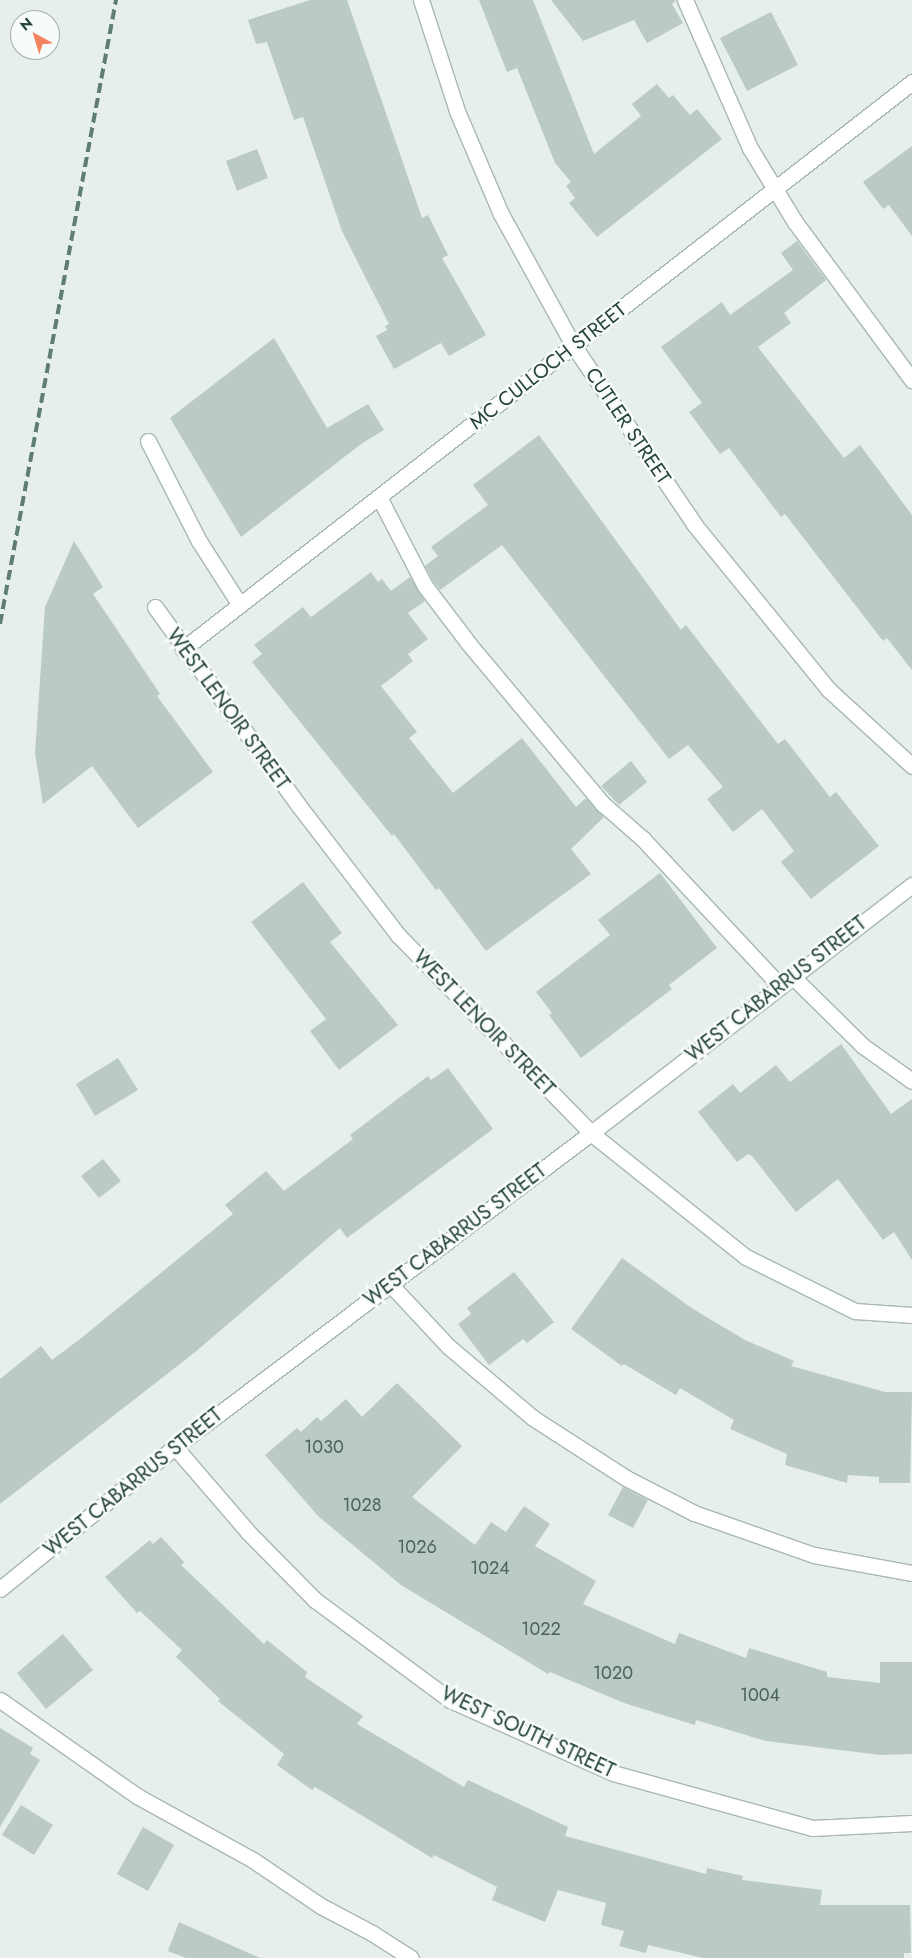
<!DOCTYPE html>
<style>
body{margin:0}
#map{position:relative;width:912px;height:1958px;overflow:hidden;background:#e6efeb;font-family:Jost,sans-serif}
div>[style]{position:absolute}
.building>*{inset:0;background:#bbcac4}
.roads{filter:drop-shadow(1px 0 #a8b8b2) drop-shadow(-1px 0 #a8b8b2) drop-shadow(0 1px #a8b8b2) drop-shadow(0 -1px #a8b8b2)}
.minor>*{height:15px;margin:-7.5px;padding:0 7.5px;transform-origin:7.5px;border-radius:7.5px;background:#fff}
.rail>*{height:4px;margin-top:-2px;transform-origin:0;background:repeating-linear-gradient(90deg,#5f7d75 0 10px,transparent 0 15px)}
span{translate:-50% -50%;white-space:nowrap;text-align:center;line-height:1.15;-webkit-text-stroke:5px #f7fbf9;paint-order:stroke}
.number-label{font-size:18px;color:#4a645c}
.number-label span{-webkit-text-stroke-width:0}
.street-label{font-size:20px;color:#24423a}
.north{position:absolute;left:10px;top:10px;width:50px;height:50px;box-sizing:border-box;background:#f7fbf9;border:1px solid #a3b1ad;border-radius:50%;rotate:321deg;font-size:14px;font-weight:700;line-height:20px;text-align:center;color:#24423a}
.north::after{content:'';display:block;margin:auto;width:18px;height:22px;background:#f4845f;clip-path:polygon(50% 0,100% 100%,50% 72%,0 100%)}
</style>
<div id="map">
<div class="building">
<i style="clip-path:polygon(310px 0,347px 0,422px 218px,428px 215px,448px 255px,442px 258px,486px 335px,449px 356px,441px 343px,394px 369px,376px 336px,387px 330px,385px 326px,389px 324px,342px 231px,303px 117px,294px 120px,267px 42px,256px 44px,248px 20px)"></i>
<i style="clip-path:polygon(479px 0,533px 0,594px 154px,641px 116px,632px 104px,657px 84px,669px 98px,673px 95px,690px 115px,697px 109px,722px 139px,597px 237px,569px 203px,575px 198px,566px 186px,571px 182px,555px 163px,517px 68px,507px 72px)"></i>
<i style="clip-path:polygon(551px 0,676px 0,672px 4px,683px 23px,647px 43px,634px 20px,583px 41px)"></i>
<i style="clip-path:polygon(771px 12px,798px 65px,747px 91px,720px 38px)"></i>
<i style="clip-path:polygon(912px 146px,912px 236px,889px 205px,883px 209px,863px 182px)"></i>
<i style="clip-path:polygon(257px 149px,268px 178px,237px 191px,226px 161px)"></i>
<i style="clip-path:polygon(797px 241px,826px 280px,784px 313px,791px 323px,758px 347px,844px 458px,860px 445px,912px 515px,912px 670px,887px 638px,883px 641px,785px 514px,781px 517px,729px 448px,720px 454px,689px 412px,702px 403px,661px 347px,722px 302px,730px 315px,793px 270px,781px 253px)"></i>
<i style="clip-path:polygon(274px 338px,327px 428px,368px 404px,384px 430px,361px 444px,241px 537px,170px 418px)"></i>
<i style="clip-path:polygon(539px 435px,681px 630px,686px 625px,778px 744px,785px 739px,830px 797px,836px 792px,879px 846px,811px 899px,781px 862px,794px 851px,762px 809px,733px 832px,707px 799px,723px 787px,688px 745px,669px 759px,502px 545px,440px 590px,433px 581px,425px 566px,438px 556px,431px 547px,488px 505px,473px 485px)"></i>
<i style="clip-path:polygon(74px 541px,103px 587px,93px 594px,160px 694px,157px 696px,213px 772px,138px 828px,92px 766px,43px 804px,35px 753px,45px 607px)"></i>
<i style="clip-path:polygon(371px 572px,378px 582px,382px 579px,391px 591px,410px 577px,425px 601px,408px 613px,428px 639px,408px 654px,413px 661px,381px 686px,417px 732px,409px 738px,453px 793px,522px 738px,576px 807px,586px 798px,604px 817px,571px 849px,591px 874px,486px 951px,439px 888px,436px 890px,394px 834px,392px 836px,252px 662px,262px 654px,254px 645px,303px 607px,311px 617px)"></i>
<i style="clip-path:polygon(631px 761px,647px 782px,619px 805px,601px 786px)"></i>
<i style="clip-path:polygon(660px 873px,717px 948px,669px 985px,672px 989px,581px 1058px,549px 1015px,552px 1013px,536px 992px,610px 935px,598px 920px)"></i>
<i style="clip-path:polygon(303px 882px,342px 933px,330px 942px,398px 1025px,339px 1070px,310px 1031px,326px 1019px,251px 922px)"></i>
<i style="clip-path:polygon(841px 1044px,891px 1114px,912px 1099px,912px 1260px,894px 1232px,883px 1240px,838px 1179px,796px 1212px,752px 1156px,748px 1154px,737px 1162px,698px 1112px,733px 1084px,740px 1093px,776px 1065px,790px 1082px)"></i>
<i style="clip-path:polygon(118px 1058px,138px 1090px,95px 1116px,76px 1084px)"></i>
<i style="clip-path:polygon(448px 1068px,493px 1129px,347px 1238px,340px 1228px,194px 1353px,0 1504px,0 1379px,41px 1346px,52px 1360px,80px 1339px,233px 1214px,225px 1205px,266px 1171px,284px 1191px,353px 1139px,350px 1135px,428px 1076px,431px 1080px)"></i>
<i style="clip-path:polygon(103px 1159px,121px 1181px,99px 1198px,81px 1176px)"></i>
<i style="clip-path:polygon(622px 1258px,693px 1309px,745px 1340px,794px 1361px,791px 1366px,885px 1392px,912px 1392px,910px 1483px,879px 1483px,879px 1477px,848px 1475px,847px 1483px,785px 1465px,787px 1454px,730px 1429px,734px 1420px,680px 1388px,676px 1395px,624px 1364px,622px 1366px,571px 1329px)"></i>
<i style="clip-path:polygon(514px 1272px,554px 1322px,527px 1343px,523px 1339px,489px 1365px,458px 1324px,471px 1314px,467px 1308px)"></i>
<i style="clip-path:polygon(397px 1383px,462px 1446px,412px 1497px,475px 1545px,491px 1522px,506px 1532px,524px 1506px,550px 1524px,535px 1546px,596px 1581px,583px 1604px,675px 1644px,679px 1633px,746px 1658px,749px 1648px,827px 1672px,827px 1677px,880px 1683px,880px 1662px,912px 1662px,912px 1754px,881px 1755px,766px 1741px,696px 1720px,695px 1725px,624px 1703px,550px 1672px,548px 1674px,401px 1585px,318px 1516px,265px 1455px,297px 1428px,301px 1432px,317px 1417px,321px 1421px,346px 1399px,362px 1417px)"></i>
<i style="clip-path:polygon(623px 1487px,648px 1500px,633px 1528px,608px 1515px)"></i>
<i style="clip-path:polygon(161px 1537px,184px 1562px,181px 1565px,264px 1644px,267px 1640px,307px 1672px,305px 1677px,363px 1716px,357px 1724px,464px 1787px,468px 1780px,568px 1827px,565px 1836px,706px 1874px,707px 1868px,743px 1876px,742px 1880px,822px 1890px,820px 1905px,910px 1905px,911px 1953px,904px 1953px,904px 1958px,703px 1958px,648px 1945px,646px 1953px,619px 1946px,624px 1931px,601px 1925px,606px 1903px,558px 1890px,545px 1922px,492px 1900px,497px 1887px,434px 1855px,432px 1858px,315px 1787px,312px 1790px,277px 1765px,284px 1754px,218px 1701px,220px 1699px,176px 1657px,182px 1650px,140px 1611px,137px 1613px,105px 1577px,150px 1540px,153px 1544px)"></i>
<i style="clip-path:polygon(63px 1634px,93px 1670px,46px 1709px,17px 1673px)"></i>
<i style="clip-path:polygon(0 1728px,33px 1748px,30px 1754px,40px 1760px,0 1827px)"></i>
<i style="clip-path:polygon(21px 1805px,53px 1825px,34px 1855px,2px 1835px)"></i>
<i style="clip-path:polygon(143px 1827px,174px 1845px,148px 1891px,117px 1874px)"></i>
<i style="clip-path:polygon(179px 1922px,260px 1958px,186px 1958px,168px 1951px)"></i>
</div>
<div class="roads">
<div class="minor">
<i style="left:421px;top:0;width:117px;rotate:72deg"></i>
<i style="left:457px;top:111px;width:112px;rotate:66.9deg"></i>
<i style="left:501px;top:214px;width:149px;rotate:61.2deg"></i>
<i style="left:573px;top:345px;width:216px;rotate:55.9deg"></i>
<i style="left:694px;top:524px;width:213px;rotate:50.9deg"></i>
<i style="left:828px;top:689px;width:114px;rotate:42.5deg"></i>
<i style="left:685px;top:0;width:162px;rotate:66.3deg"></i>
<i style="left:750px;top:148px;width:87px;rotate:58.7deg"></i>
<i style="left:795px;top:222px;width:197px;rotate:53.5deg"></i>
<i style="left:148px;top:441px;width:112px;rotate:63deg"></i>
<i style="left:199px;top:541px;width:76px;rotate:57.4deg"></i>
<i style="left:379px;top:497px;width:100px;rotate:62.7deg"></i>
<i style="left:425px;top:586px;width:73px;rotate:52.8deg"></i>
<i style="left:469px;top:644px;width:209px;rotate:50.1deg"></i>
<i style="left:603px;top:804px;width:53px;rotate:41.2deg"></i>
<i style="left:643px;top:839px;width:201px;rotate:47deg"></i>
<i style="left:155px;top:607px;width:246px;rotate:54.1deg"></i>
<i style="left:299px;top:806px;width:163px;rotate:52.5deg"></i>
<i style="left:398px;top:935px;width:277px;rotate:45.7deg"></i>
<i style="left:591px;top:1133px;width:198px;rotate:38.7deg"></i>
<i style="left:746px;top:1257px;width:122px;rotate:26.4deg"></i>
<i style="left:855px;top:1311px;width:57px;rotate:4deg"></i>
<i style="left:183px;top:649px;width:924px;rotate:-37.87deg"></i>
<i style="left:792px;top:976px;width:100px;rotate:44.6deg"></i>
<i style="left:863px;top:1046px;width:60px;rotate:35.5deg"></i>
<i style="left:390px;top:1284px;width:86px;rotate:46.9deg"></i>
<i style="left:449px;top:1347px;width:110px;rotate:40.2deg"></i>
<i style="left:533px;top:1418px;width:111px;rotate:32.8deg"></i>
<i style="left:626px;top:1478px;width:76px;rotate:27.2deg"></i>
<i style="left:694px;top:1513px;width:127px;rotate:19.3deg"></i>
<i style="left:814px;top:1555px;width:100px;rotate:10.4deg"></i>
<i style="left:175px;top:1447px;width:112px;rotate:49.3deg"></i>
<i style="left:248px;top:1532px;width:95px;rotate:45.4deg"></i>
<i style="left:315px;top:1600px;width:168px;rotate:36.5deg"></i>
<i style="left:450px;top:1700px;width:179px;rotate:24.1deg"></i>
<i style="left:613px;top:1773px;width:206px;rotate:15.4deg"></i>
<i style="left:812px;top:1828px;width:100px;rotate:-2.9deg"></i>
<i style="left:0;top:1589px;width:225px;rotate:-39.1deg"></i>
<i style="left:175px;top:1447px;width:521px;rotate:-37.05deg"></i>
<i style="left:591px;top:1133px;width:406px;rotate:-37.7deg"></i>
<i style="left:0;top:1700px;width:167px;rotate:35deg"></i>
<i style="left:137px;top:1796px;width:132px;rotate:28.9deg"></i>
<i style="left:253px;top:1860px;width:82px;rotate:34.1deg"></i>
<i style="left:321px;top:1906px;width:58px;rotate:27.9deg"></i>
<i style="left:372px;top:1933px;width:46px;rotate:32.7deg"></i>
</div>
</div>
<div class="rail">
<i style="left:0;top:624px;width:635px;rotate:-79.47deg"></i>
</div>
<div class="number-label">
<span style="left:324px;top:1447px">1030</span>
<span style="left:362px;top:1505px">1028</span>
<span style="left:417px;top:1547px">1026</span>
<span style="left:490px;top:1568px">1024</span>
<span style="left:541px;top:1629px">1022</span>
<span style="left:613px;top:1673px">1020</span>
<span style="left:760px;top:1695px">1004</span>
</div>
<div class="street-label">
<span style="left:548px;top:366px;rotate:-38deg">MC CULLOCH STREET</span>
<span style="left:628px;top:426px;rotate:56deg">CUTLER STREET</span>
<span style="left:228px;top:709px;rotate:54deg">WEST LENOIR STREET</span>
<span style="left:776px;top:989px;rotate:-38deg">WEST CABARRUS STREET</span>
<span style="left:484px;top:1023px;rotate:46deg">WEST LENOIR STREET</span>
<span style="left:455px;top:1235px;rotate:-37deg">WEST CABARRUS STREET</span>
<span style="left:133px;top:1482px;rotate:-39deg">WEST CABARRUS STREET</span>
<span style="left:528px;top:1732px;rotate:25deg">WEST SOUTH STREET</span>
</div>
<div class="north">N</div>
</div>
